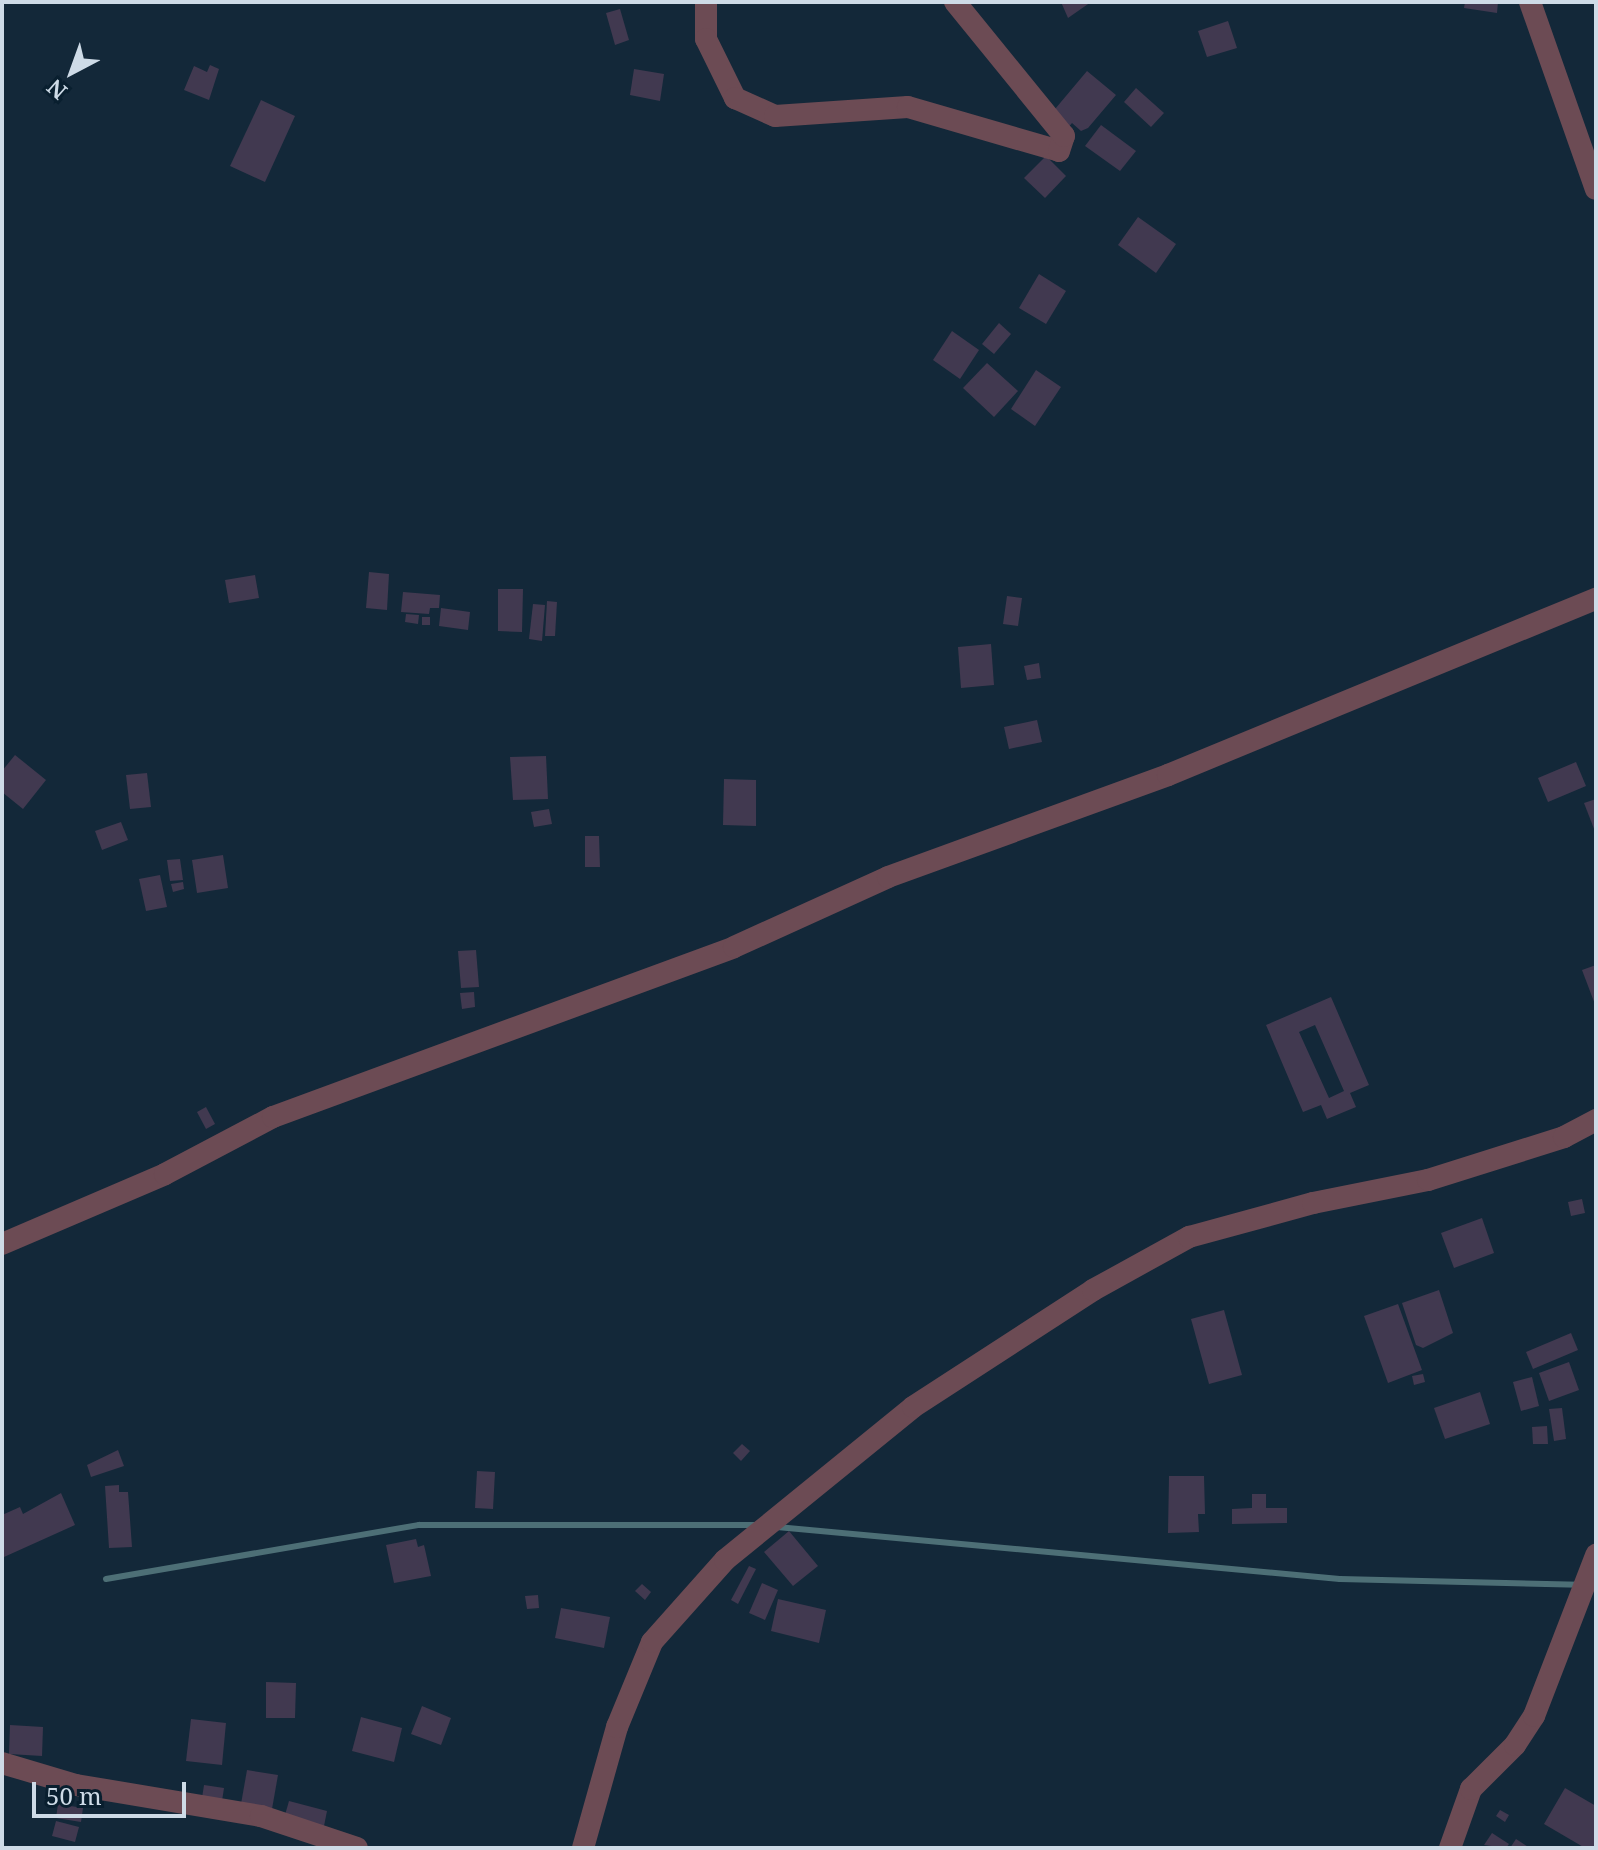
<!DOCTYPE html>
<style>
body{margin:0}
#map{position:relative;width:1598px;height:1850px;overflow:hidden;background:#132839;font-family:"Noto Serif",serif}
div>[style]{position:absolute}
.stream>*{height:6px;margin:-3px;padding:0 3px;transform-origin:3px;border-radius:3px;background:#4d6f76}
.building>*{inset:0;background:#413950}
.minor>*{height:22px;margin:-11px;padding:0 11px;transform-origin:11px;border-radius:11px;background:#6c4b54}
span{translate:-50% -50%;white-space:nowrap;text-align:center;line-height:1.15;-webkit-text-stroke:6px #091f2f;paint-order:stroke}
.frame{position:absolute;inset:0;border:4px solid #cedbe7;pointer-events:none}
.north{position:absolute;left:32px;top:32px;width:80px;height:80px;-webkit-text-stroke:6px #091f2f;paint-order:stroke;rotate:221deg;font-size:22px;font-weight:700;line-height:32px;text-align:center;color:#cedbe7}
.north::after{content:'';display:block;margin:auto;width:28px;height:36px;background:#cedbe7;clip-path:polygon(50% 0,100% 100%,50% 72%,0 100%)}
.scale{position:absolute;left:32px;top:1782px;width:154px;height:36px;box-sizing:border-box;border:4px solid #cedbe7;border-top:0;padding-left:10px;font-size:24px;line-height:28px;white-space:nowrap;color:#cedbe7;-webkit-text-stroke:6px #091f2f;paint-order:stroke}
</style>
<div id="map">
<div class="stream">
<i style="left:777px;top:1527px;width:565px;rotate:5.28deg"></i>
<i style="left:1340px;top:1579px;width:239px;rotate:1.4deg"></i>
<i style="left:106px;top:1579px;width:318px;rotate:-9.8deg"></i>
<i style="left:419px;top:1525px;width:339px"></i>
</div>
<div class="building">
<i style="clip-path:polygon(1061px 2px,1091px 2px,1068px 18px)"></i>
<i style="clip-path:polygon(1465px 2px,1498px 2px,1497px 13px,1464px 8px)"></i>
<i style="clip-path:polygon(620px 9px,629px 40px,615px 45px,606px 13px)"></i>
<i style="clip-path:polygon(1228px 21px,1237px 48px,1207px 57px,1198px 31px)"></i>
<i style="clip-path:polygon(210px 65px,219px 69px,209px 100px,184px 90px,194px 66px,207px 72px)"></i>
<i style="clip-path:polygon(634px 69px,664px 74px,660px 101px,630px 95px)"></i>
<i style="clip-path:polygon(1087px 71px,1116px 95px,1088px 128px,1081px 131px,1072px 123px,1067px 129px,1050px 115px)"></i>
<i style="clip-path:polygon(1136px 88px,1164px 113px,1151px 127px,1124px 102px)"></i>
<i style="clip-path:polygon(261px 100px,295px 116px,265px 182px,230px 166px)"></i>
<i style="clip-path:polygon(1101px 125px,1136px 151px,1120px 171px,1085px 146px)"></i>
<i style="clip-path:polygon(1046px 156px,1066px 176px,1045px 198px,1024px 178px)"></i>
<i style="clip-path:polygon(1138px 217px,1176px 244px,1156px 273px,1118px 245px)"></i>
<i style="clip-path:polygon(1039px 274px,1066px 291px,1046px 324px,1019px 308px)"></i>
<i style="clip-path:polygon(999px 323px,1011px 334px,994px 354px,982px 344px)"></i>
<i style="clip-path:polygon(952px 331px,979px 350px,960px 379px,933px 360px)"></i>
<i style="clip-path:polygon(987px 363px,1018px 391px,994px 417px,963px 388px)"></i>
<i style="clip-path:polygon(1036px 370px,1061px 387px,1035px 426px,1011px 409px)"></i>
<i style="clip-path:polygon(369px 572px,389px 574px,387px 610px,366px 608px)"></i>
<i style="clip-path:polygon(255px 575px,259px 598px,229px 603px,225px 580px)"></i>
<i style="clip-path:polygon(498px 589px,523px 589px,522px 632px,498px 631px)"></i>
<i style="clip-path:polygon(403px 592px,440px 595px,439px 608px,430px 608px,429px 614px,401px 612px)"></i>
<i style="clip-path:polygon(1007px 596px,1022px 598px,1018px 626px,1003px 624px)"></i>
<i style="clip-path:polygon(547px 601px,557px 602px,555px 636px,545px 636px)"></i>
<i style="clip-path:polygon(533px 604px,545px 605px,542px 641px,529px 639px)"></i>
<i style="clip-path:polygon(441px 608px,470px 612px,468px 630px,439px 626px)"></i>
<i style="clip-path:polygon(406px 614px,419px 615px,418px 624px,405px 622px)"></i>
<i style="clip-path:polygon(422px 617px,430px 617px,430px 625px,422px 625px)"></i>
<i style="clip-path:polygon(991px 644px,994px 685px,961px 688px,958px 647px)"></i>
<i style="clip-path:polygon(1039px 663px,1041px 678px,1027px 680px,1024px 666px)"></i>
<i style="clip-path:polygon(1037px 720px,1042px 742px,1009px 749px,1004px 727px)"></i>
<i style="clip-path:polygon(15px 755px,46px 780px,23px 809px,2px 792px,2px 771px)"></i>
<i style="clip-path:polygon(546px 756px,548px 799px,513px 800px,510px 757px)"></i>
<i style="clip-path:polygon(1576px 762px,1586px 786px,1548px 802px,1538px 778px)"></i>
<i style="clip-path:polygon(147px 773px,151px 807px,130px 809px,126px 775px)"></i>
<i style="clip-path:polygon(724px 779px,756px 780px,756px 826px,723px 825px)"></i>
<i style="clip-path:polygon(1596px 799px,1596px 834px,1584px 803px)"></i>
<i style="clip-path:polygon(549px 809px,552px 824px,534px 827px,531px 812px)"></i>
<i style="clip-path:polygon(121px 822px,128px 840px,102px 850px,95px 831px)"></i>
<i style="clip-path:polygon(585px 836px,599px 836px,600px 867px,585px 867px)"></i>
<i style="clip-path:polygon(223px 855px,228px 888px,197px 893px,192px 860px)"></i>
<i style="clip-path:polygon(180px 859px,183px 880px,170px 881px,167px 860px)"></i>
<i style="clip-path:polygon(160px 875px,167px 907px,146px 911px,139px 879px)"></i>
<i style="clip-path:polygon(183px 882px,184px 889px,173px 892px,171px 884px)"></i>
<i style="clip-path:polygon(476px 950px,479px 987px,461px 988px,458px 951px)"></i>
<i style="clip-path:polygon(1596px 965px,1596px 1007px,1582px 970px)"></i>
<i style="clip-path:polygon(474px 992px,475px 1007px,462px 1009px,460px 993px)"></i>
<i style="clip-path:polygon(evenodd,1331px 997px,1369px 1085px,1350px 1093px,1356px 1107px,1327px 1119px,1321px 1105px,1303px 1112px,1266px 1025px,1331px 997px,1315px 1025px,1344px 1091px,1329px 1098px,1299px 1032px,1315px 1025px)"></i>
<i style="clip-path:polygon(206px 1107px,215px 1124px,206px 1129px,197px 1112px)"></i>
<i style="clip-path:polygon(1582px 1199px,1585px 1213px,1571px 1216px,1568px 1202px)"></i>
<i style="clip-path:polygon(1482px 1218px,1494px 1253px,1454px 1268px,1441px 1233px)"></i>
<i style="clip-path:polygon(1439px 1290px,1453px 1333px,1423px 1348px,1416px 1345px,1402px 1303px)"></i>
<i style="clip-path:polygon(1398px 1304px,1422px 1370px,1388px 1383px,1364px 1316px)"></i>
<i style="clip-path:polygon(1224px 1310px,1242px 1375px,1209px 1384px,1191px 1319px)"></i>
<i style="clip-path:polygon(1571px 1333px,1578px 1350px,1533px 1369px,1526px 1352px)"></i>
<i style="clip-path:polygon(1569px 1362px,1579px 1390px,1549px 1401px,1539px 1373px)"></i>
<i style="clip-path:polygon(1423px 1374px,1425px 1382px,1414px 1385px,1412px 1376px)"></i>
<i style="clip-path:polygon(1532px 1377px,1539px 1406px,1521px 1411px,1513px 1382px)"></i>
<i style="clip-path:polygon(1480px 1392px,1490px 1424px,1445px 1439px,1434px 1408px)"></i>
<i style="clip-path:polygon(1562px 1408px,1566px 1439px,1554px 1441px,1549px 1409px)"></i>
<i style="clip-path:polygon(1547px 1426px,1548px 1444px,1533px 1444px,1532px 1427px)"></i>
<i style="clip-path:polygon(742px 1444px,750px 1451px,741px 1461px,733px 1453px)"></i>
<i style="clip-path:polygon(118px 1450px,124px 1466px,91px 1477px,87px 1465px)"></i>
<i style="clip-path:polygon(477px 1471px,495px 1472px,493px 1509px,475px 1508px)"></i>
<i style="clip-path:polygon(1169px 1476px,1204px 1476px,1205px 1514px,1198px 1514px,1199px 1532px,1168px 1533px)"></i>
<i style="clip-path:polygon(119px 1485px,119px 1492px,128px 1492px,132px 1547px,109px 1548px,105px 1486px)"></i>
<i style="clip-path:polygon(61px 1493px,75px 1525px,4px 1557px,2px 1515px,20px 1507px,23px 1514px)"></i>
<i style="clip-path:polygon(1252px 1494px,1266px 1494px,1266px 1508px,1287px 1508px,1287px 1523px,1232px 1524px,1232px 1509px,1252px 1508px)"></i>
<i style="clip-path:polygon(789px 1531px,818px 1566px,793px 1586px,764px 1552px)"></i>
<i style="clip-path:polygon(416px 1539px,418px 1547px,424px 1545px,431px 1576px,394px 1583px,386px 1545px)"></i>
<i style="clip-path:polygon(749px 1566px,756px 1569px,738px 1604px,731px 1600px)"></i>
<i style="clip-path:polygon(762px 1583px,778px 1590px,765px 1620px,749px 1613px)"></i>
<i style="clip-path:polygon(642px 1584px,651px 1592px,645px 1600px,635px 1591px)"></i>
<i style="clip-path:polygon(538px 1595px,539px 1608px,527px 1609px,525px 1596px)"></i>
<i style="clip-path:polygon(778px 1599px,826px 1610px,819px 1643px,771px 1631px)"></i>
<i style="clip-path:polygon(561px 1608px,610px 1617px,604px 1648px,555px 1638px)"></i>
<i style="clip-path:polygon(266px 1682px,296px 1683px,295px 1718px,266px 1718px)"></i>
<i style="clip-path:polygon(422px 1706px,451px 1718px,441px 1745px,411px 1734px)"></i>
<i style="clip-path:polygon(361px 1717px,402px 1728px,394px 1762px,352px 1751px)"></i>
<i style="clip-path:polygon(191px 1719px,226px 1723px,222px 1765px,186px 1761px)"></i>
<i style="clip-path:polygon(10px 1725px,43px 1727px,42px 1756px,9px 1754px)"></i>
<i style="clip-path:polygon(247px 1770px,278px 1775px,272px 1809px,241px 1804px)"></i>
<i style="clip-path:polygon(204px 1785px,224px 1788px,222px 1801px,202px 1798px)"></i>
<i style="clip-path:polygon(1565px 1788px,1596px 1806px,1596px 1848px,1585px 1848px,1544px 1824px)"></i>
<i style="clip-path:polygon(289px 1801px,327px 1811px,324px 1826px,285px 1815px)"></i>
<i style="clip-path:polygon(58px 1804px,83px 1808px,81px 1822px,56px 1818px)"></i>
<i style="clip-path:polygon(1500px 1810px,1509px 1815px,1505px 1822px,1496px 1816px)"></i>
<i style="clip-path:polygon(56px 1821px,79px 1827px,75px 1842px,52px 1836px)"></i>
<i style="clip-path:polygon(1492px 1833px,1509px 1844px,1506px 1848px,1484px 1845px)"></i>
<i style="clip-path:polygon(1516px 1839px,1530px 1848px,1510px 1848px)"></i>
</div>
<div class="minor">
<i style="left:706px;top:2px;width:37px;rotate:90deg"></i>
<i style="left:706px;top:39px;width:66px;rotate:63.8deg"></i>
<i style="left:735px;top:98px;width:44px;rotate:24.2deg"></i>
<i style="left:775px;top:116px;width:133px;rotate:-3.9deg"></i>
<i style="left:908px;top:107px;width:157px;rotate:16.2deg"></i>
<i style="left:1059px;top:151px;width:16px;rotate:-72deg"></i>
<i style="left:1064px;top:136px;width:173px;rotate:-129.1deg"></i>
<i style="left:1530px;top:2px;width:198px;rotate:70.6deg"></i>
<i style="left:2px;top:1244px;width:177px;rotate:-23.2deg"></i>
<i style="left:165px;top:1174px;width:122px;rotate:-27.8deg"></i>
<i style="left:273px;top:1117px;width:491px;rotate:-20.2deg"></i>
<i style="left:734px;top:947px;width:169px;rotate:-24.4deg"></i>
<i style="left:888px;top:877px;width:298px;rotate:-20deg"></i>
<i style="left:1168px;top:775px;width:463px;rotate:-22.4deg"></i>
<i style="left:2px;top:1763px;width:77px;rotate:16.6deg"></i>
<i style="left:76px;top:1785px;width:188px;rotate:9.5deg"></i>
<i style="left:261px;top:1816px;width:101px;rotate:18.4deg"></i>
<i style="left:583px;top:1848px;width:126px;rotate:-74.3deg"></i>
<i style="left:617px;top:1727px;width:92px;rotate:-67.6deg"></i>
<i style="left:652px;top:1642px;width:110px;rotate:-48.3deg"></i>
<i style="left:725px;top:1560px;width:242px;rotate:-39.1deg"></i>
<i style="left:913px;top:1407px;width:215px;rotate:-33deg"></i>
<i style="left:1093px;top:1290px;width:110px;rotate:-28.9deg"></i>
<i style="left:1189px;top:1237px;width:129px;rotate:-15.3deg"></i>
<i style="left:1313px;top:1203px;width:117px;rotate:-11.3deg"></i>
<i style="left:1428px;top:1180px;width:143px;rotate:-17.5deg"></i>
<i style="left:1564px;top:1137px;width:36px;rotate:-28deg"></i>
<i style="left:1450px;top:1848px;width:63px;rotate:-70.4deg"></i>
<i style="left:1471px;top:1789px;width:62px;rotate:-45deg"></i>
<i style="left:1515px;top:1745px;width:35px;rotate:-57deg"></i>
<i style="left:1534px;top:1716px;width:173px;rotate:-68.9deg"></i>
</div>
<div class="frame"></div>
<div class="north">N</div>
<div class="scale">50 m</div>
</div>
